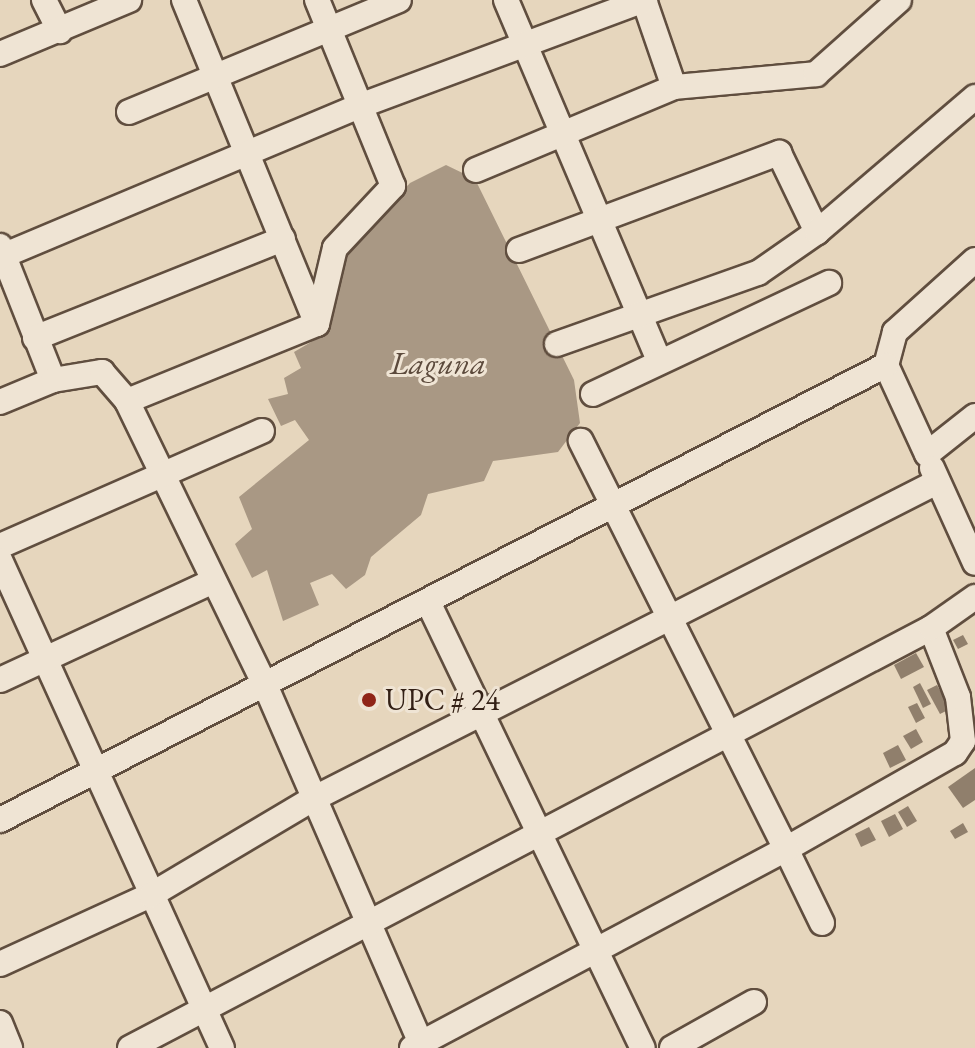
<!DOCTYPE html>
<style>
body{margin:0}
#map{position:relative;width:975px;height:1048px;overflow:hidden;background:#e6d6bd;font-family:"EB Garamond",serif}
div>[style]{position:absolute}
.water>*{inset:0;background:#a99884}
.building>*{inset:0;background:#907f6c}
.roads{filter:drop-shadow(2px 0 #604e3f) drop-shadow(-2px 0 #604e3f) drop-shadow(0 2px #604e3f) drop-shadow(0 -2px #604e3f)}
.minor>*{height:24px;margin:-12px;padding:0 12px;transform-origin:12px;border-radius:12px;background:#efe4d4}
.dots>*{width:22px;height:22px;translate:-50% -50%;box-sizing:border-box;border:4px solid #efe4d4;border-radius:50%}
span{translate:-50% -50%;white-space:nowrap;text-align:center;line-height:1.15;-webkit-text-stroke:6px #efe4d4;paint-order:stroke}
.poi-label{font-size:30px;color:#332015}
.left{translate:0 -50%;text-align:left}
.water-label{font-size:32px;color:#5c4a3c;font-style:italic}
</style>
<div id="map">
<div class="water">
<i style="clip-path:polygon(446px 165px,475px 179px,574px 380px,580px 423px,558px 452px,493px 461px,484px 481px,428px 494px,421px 515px,371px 557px,365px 575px,346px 589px,332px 574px,310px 583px,319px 605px,283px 621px,267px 570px,252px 578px,235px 544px,252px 529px,239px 497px,309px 440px,295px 420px,281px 426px,268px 399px,288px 394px,284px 378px,301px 368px,294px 352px,330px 331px,347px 252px,410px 183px)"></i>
</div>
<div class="building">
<i style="clip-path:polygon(963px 635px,968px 644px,958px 649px,953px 640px)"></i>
<i style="clip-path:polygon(916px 653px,924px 667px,901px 679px,894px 665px)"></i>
<i style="clip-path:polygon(920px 683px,931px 704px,923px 708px,913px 687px)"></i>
<i style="clip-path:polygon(937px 685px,950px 709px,940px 714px,927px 690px)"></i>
<i style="clip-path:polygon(917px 703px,925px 718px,916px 723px,908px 707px)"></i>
<i style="clip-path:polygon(916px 729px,923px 742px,911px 749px,903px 736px)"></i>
<i style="clip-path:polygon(898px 745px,906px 760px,890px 768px,883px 753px)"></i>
<i style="clip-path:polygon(975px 768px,975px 800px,963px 808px,948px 787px)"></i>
<i style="clip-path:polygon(908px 806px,917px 821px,907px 827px,898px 812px)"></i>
<i style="clip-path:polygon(895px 814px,903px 829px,889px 837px,881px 821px)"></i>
<i style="clip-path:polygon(963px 823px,968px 832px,955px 839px,950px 831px)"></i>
<i style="clip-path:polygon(869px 827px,876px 840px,861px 847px,855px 834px)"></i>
</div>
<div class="roads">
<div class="minor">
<i style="left:44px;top:0;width:35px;rotate:63deg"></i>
<i style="left:184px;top:0;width:350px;rotate:67.7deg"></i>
<i style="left:506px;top:0;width:392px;rotate:67deg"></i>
<i style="left:644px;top:0;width:92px;rotate:71deg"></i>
<i style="left:674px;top:87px;width:143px;rotate:-5.2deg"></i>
<i style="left:816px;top:74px;width:111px;rotate:-41.7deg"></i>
<i style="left:0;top:54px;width:140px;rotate:-22.7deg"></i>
<i style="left:129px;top:112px;width:292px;rotate:-22.5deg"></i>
<i style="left:476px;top:170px;width:215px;rotate:-22.7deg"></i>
<i style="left:0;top:246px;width:144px;rotate:68.4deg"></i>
<i style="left:519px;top:250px;width:278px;rotate:-20.5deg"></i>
<i style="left:779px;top:153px;width:88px;rotate:64.3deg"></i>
<i style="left:0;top:257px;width:393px;rotate:-22.8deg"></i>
<i style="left:362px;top:105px;width:302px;rotate:-20.4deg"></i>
<i style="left:975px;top:260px;width:108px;rotate:138deg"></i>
<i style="left:895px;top:332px;width:34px;rotate:105deg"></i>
<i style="left:886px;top:365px;width:98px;rotate:65.3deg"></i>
<i style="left:927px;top:454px;width:61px;rotate:-38.4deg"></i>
<i style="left:317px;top:324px;width:78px;rotate:-76.7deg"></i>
<i style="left:335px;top:248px;width:85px;rotate:-46.9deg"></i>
<i style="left:393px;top:186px;width:201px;rotate:-112.2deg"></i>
<i style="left:35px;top:338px;width:267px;rotate:-21.8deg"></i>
<i style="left:557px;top:344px;width:213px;rotate:-19.5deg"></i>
<i style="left:758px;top:273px;width:72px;rotate:-34.8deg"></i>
<i style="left:817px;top:232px;width:208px;rotate:-40.5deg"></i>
<i style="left:593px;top:394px;width:261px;rotate:-25.2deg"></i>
<i style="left:127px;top:401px;width:205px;rotate:-22.1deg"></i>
<i style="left:0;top:402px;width:57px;rotate:-22.5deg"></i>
<i style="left:53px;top:380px;width:50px;rotate:-9.3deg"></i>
<i style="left:102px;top:372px;width:38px;rotate:49deg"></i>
<i style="left:127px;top:401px;width:318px;rotate:64.1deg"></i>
<i style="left:266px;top:687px;width:394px;rotate:66.5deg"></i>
<i style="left:932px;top:468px;width:104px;rotate:65.6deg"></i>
<i style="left:0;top:546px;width:286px;rotate:-23.7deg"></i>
<i style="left:0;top:560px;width:536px;rotate:65.54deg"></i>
<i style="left:428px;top:602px;width:495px;rotate:64.3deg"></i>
<i style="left:0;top:680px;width:235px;rotate:-24.9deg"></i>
<i style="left:0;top:820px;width:996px;rotate:-27.18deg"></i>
<i style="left:822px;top:923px;width:82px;rotate:-115.9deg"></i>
<i style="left:786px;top:849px;width:194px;rotate:-29.6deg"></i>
<i style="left:955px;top:753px;width:14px;rotate:-56deg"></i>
<i style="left:963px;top:741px;width:44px;rotate:-96.5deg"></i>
<i style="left:958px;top:697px;width:74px;rotate:-111.4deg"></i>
<i style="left:0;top:964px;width:166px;rotate:-24.6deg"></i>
<i style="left:151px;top:895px;width:186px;rotate:-30.7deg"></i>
<i style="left:311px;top:800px;width:702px;rotate:-26.93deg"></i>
<i style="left:0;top:1023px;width:27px;rotate:68deg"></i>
<i style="left:130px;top:1048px;width:904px;rotate:-27.67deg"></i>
<i style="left:931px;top:628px;width:54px;rotate:-35.2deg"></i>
<i style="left:412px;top:1048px;width:424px;rotate:-28deg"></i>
<i style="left:786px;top:849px;width:457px;rotate:-116.7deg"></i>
<i style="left:672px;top:1048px;width:94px;rotate:-29.3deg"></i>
</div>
</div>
<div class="dots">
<i style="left:369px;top:700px;background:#8f2418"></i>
</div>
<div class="poi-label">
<span class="left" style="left:385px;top:700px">UPC # 24</span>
</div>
<div class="water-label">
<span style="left:438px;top:363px">Laguna</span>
</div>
</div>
